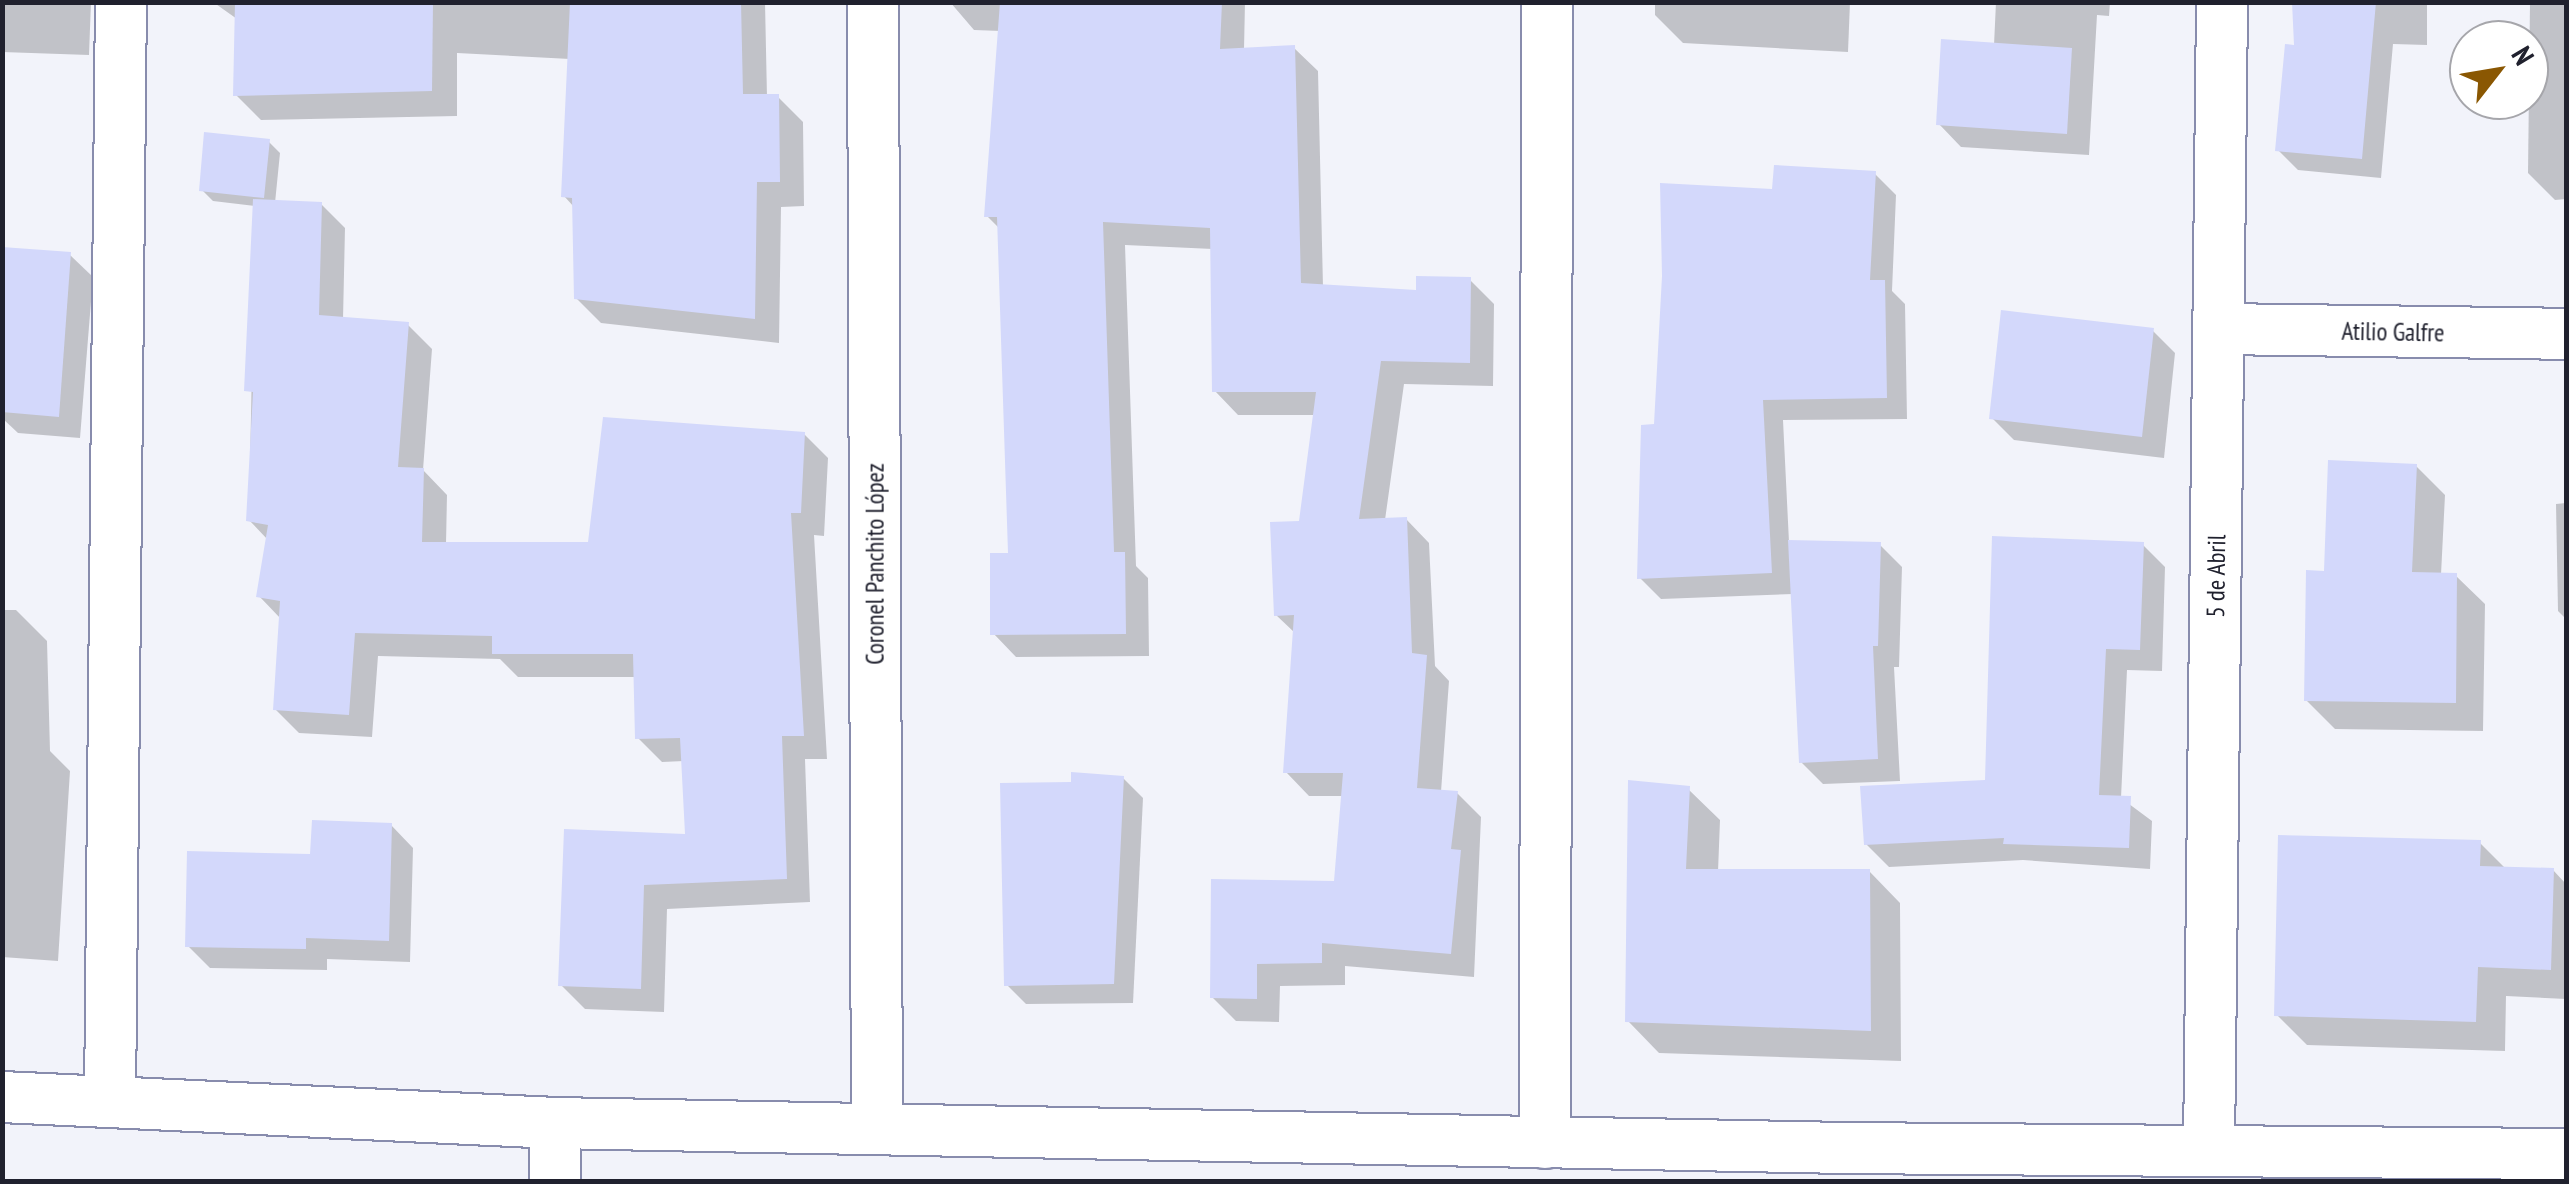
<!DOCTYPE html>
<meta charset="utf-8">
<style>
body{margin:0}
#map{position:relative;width:2569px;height:1184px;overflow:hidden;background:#f2f3fa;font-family:"PT Sans Narrow",sans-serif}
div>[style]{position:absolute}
.shadow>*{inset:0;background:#0003}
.building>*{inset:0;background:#d3d8fb}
.roads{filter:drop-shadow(2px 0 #888cad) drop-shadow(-2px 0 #888cad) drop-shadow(0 2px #888cad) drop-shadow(0 -2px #888cad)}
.minor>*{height:50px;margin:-25px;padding:0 25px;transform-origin:25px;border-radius:25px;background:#fff}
span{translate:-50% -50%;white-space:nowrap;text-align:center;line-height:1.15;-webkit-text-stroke:8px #fff;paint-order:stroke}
.street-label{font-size:25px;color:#20212e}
.frame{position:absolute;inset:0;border:5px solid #20212e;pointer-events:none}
.north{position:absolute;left:2449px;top:20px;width:100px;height:100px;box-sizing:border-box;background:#fff;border:2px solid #a6a6ab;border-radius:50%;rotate:59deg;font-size:28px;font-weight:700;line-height:40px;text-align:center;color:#20212e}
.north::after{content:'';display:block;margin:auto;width:35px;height:45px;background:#8a5702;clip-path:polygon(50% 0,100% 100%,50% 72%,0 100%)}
</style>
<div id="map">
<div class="shadow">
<i style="clip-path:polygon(2px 2px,91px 2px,89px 55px,2px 52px)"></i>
<i style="clip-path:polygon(213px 2px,765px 2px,767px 97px,778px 97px,803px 122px,804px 206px,781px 207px,779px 343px,601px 323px,576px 298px,574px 207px,564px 196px,570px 59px,457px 53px,457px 116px,261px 120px,236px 95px,237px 19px)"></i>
<i style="clip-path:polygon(950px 2px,1245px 2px,1244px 50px,1294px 48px,1318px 71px,1323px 287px,1418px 292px,1470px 280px,1494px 304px,1493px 386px,1404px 384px,1385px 520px,1406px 519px,1429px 543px,1435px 666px,1449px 681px,1441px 792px,1457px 793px,1481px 817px,1474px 977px,1345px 966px,1345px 985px,1280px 986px,1279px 1022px,1236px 1021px,1212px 997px,1336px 884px,1344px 796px,1309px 796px,1286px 772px,1295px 633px,1276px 615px,1302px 524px,1315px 415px,1238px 415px,1215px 391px,1213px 249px,1125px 245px,1136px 566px,1148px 578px,1149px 656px,1016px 657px,993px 633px,1011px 555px,1000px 229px,987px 216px,1001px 31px,974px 30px)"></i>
<i style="clip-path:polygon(1655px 2px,1850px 2px,1848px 52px,1683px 43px,1655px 15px)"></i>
<i style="clip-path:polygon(1996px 2px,2110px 2px,2109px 16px,2097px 15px,2089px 155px,1961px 147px,1939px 124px,1994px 45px)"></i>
<i style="clip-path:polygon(2295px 2px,2427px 2px,2427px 45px,2393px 44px,2381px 178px,2298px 170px,2278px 150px,2296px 48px)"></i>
<i style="clip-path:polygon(2530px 2px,2566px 2px,2566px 199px,2555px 200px,2528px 173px)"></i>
<i style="clip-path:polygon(269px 142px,280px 153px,275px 203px,321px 204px,345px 228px,343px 320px,408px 325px,432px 349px,423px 470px,447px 495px,446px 545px,590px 544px,804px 434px,828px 458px,824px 536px,814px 535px,827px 759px,805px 759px,810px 902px,667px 909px,664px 1012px,585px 1009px,561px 985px,566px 832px,687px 836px,684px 761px,662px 762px,638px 738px,636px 677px,518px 677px,500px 659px,378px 656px,372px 737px,299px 733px,275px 709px,281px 619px,259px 596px,268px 540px,249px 520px,255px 206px,213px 201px,202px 190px)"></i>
<i style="clip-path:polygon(1875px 174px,1896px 195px,1892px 291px,1905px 304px,1907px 419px,1783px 420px,1789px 542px,1880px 545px,1902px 567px,1899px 667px,1894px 667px,1900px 781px,1823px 784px,1801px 762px,1793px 594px,1661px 599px,1640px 578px,1656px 427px,1775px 191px)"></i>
<i style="clip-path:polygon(70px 255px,93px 277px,80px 438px,18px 433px,2px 418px,2px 309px)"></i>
<i style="clip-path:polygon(2153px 331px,2175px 353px,2164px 458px,2014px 440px,1992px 418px)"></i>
<i style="clip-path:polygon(2416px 466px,2445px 495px,2441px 575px,2456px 576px,2485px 604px,2483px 731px,2335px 729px,2306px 700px,2326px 573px)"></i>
<i style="clip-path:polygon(2566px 503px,2566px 619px,2558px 611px,2556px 504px)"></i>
<i style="clip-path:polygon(2143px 545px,2165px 567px,2162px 671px,2127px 670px,2121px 798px,2152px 821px,2150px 869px,2023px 860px,1889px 867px,1866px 844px,1987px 782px)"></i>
<i style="clip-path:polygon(2px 610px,16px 610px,47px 641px,50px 751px,70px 771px,58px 961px,2px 957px)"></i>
<i style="clip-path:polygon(1123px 778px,1143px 798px,1133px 1003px,1026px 1004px,1007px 985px,1073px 784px)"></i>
<i style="clip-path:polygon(1688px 789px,1720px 820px,1718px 872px,1869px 871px,1900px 903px,1901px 1061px,1659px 1053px,1628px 1021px)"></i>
<i style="clip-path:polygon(391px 825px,413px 848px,410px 962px,327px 959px,327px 970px,210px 968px,188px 946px)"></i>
<i style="clip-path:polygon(2480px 843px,2506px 869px,2553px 870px,2566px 884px,2566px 999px,2506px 996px,2505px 1051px,2307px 1045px,2277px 1015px)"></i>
</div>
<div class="building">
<i style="clip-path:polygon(235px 2px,433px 2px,432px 91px,233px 96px)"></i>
<i style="clip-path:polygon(570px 2px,741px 2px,743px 94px,779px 94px,780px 182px,757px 182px,755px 319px,574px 299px,572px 198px,561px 197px)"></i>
<i style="clip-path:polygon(1000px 2px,1222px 2px,1220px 49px,1295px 45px,1301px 283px,1416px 290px,1416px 276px,1471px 277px,1470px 363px,1381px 361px,1359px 519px,1407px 517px,1412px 653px,1427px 655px,1417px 788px,1458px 791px,1451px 849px,1461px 850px,1451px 954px,1322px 943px,1322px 963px,1257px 964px,1257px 999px,1210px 998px,1211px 879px,1334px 881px,1343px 773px,1283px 773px,1294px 615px,1274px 616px,1270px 522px,1299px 521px,1316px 392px,1212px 392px,1210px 228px,1103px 222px,1114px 552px,1125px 552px,1126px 634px,990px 635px,990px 553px,1008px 553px,997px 217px,984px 217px)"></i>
<i style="clip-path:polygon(2292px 2px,2376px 2px,2362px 159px,2275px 151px,2285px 44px,2294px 45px)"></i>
<i style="clip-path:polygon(1941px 39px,2072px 48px,2067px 134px,1936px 125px)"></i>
<i style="clip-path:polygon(204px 132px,270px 139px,264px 198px,199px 191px)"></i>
<i style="clip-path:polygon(1774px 165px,1876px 171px,1870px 280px,1885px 280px,1887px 398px,1763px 400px,1772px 573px,1637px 579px,1641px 425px,1654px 424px,1662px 276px,1660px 183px,1772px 189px)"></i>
<i style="clip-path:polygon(253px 199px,322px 202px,319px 315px,409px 322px,398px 467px,424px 468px,422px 542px,588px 542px,603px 417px,805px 432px,801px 513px,791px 513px,804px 736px,782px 736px,787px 879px,644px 885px,641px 989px,558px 986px,564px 829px,685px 834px,680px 738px,635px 739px,633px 654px,492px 654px,492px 636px,355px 633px,349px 715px,273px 710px,280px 601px,256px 597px,268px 525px,246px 521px,253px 392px,244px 391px)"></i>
<i style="clip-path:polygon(2px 247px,71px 252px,59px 417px,2px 412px)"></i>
<i style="clip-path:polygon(2001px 310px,2154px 328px,2142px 437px,1989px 419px)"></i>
<i style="clip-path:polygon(2328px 460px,2417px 464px,2412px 572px,2457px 573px,2456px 703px,2304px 701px,2306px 570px,2324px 571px)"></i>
<i style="clip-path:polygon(1992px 536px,2144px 542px,2140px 650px,2106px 649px,2099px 795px,2131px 796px,2129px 848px,2003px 844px,2004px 838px,1864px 845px,1860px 786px,1985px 780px)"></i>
<i style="clip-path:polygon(1788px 540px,1881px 542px,1878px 646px,1873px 646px,1878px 759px,1799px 763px)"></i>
<i style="clip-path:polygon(1071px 772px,1124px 776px,1114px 984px,1004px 986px,1000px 783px,1071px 782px)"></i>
<i style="clip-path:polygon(1628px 780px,1690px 786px,1686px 869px,1870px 869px,1871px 1031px,1625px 1022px)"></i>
<i style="clip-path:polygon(312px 820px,392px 823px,389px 941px,306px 938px,306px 949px,185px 947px,187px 851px,310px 854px)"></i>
<i style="clip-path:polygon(2278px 835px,2481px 840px,2480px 866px,2554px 868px,2551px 970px,2478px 967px,2476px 1022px,2274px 1016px)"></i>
</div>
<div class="roads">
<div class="minor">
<i style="left:873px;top:2px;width:1124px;rotate:89.8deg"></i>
<i style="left:2219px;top:329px;width:347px;rotate:0.8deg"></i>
<i style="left:2px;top:1097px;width:554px;rotate:2.69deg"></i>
<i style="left:555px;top:1123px;width:1289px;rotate:1.11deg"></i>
<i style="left:1844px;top:1148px;width:722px;rotate:0.48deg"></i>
<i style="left:110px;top:1100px;width:1098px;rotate:-89.43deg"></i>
<i style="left:1545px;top:1143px;width:1141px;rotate:-89.9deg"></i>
<i style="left:2209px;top:1150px;width:1148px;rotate:-89.35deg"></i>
<i style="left:555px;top:1182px;width:59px;rotate:-90deg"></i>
</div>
</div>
<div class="street-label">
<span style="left:2393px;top:332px;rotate:1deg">Atilio Galfre</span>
<span style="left:875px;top:564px;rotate:-90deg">Coronel Panchito López</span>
<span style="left:2216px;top:576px;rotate:-89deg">5 de Abril</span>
</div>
<div class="frame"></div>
<div class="north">N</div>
</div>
